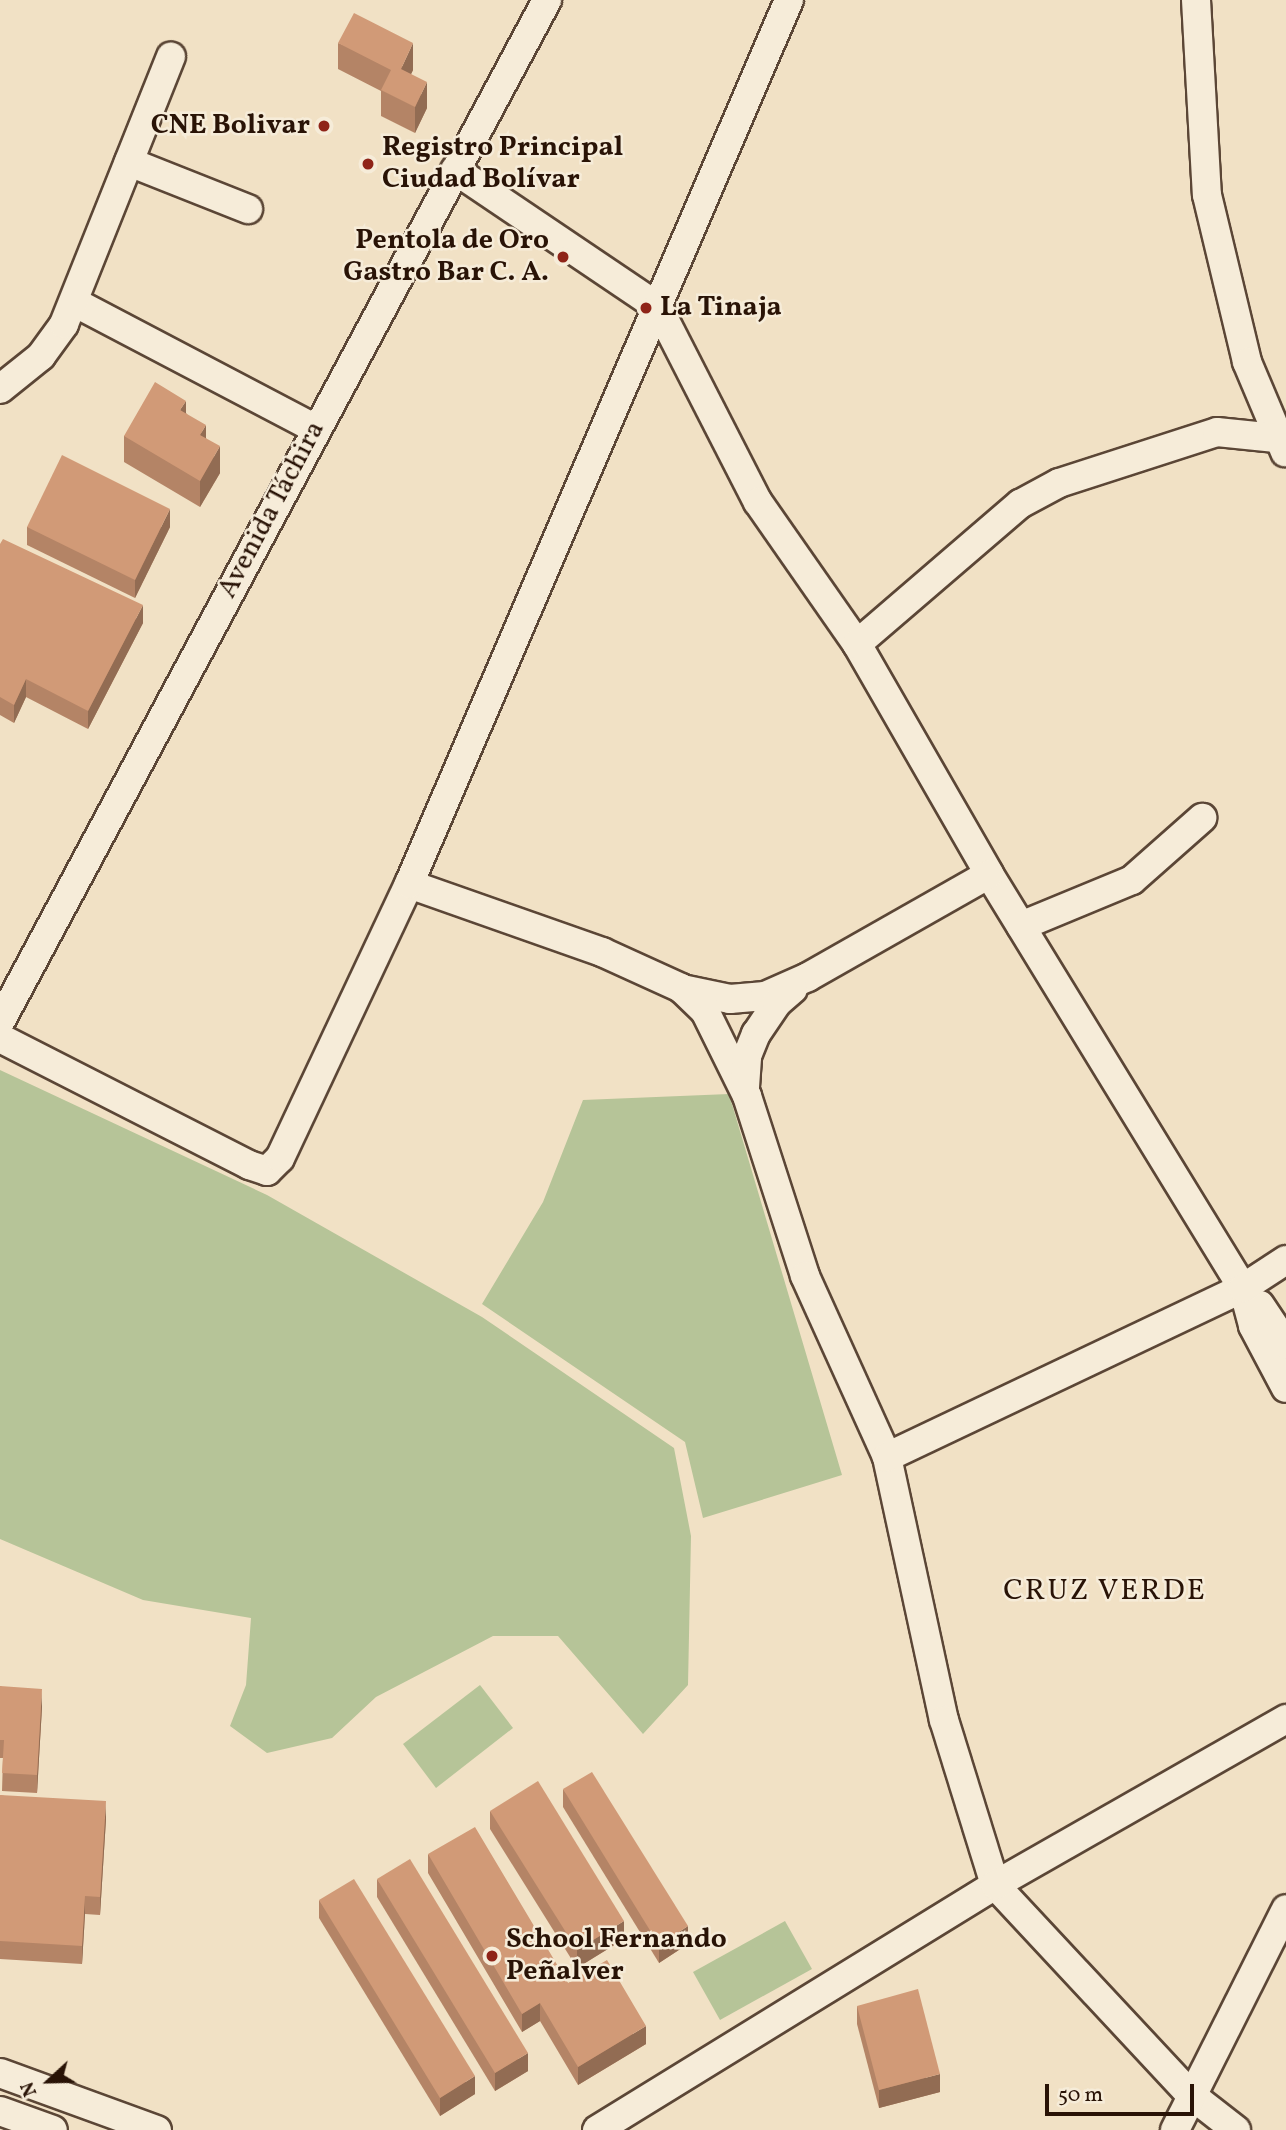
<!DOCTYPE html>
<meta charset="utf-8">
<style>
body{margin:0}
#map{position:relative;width:1286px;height:2130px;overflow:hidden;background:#f1e1c5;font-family:Vollkorn,serif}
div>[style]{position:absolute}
.green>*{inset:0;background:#b6c498}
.roads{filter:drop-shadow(2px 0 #5b4636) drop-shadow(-2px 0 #5b4636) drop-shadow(0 2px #5b4636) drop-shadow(0 -2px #5b4636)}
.minor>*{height:28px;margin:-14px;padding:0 14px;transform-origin:14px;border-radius:14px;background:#f6ecd9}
.wall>*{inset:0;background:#b48466}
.shaded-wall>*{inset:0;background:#926c53}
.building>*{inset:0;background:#d19a77}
.dots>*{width:19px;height:19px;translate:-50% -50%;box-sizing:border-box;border:4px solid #f6ecd9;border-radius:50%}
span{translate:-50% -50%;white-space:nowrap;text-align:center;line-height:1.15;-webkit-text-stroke:5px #f6ecd9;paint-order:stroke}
.poi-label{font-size:28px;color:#291306;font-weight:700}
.right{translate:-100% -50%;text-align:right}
.left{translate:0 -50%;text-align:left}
.street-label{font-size:28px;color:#291306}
.neighbourhood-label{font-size:30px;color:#291306;letter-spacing:2px}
.north{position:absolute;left:14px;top:2046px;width:70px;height:70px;-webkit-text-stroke:5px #f6ecd9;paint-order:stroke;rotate:248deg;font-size:19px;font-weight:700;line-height:28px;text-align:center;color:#291306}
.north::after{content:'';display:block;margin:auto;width:24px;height:32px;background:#291306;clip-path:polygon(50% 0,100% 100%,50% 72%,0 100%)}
.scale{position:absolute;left:1045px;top:2084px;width:149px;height:32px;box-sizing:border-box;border:4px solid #291306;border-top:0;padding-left:9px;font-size:21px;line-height:24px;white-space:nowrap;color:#291306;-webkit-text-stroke:5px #f6ecd9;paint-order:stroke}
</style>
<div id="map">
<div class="green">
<i style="clip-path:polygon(0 1070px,267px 1195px,482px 1317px,674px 1448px,691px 1536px,688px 1685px,643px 1734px,558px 1636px,493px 1636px,376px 1697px,332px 1738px,267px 1753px,230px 1726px,246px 1685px,251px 1618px,143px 1600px,0 1539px)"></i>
<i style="clip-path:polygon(729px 1094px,842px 1475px,703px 1518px,685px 1442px,482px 1304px,543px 1202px,583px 1100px)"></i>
<i style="clip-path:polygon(480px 1685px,513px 1728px,436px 1788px,403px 1744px)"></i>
<i style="clip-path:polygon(785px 1921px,812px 1969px,720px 2020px,693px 1972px)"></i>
</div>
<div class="roads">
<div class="minor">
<i style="left:1196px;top:0;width:195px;rotate:86.8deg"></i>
<i style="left:1207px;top:195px;width:172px;rotate:76.5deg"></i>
<i style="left:1247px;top:362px;width:98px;rotate:67.1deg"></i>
<i style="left:129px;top:162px;width:128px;rotate:21.6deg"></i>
<i style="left:455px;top:170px;width:245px;rotate:34deg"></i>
<i style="left:658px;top:307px;width:219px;rotate:62.9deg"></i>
<i style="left:758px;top:502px;width:173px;rotate:55.1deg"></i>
<i style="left:857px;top:644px;width:265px;rotate:60.1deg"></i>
<i style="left:989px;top:874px;width:486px;rotate:58.5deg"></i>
<i style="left:1243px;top:1288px;width:39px;rotate:75deg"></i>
<i style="left:1253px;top:1326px;width:70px;rotate:62deg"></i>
<i style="left:74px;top:302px;width:273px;rotate:27.7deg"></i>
<i style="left:0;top:389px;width:53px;rotate:-38.8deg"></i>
<i style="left:41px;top:356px;width:39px;rotate:-54deg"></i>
<i style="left:64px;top:324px;width:288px;rotate:-68.2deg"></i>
<i style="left:857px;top:644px;width:215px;rotate:-40.7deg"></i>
<i style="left:1020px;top:504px;width:44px;rotate:-28.3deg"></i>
<i style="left:1059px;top:483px;width:166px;rotate:-17.9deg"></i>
<i style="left:1217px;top:432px;width:69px;rotate:5.8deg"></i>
<i style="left:409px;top:884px;width:205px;rotate:19.4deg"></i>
<i style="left:602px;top:952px;width:87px;rotate:24.5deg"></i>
<i style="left:681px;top:988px;width:33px;rotate:44deg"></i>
<i style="left:705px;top:1011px;width:95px;rotate:63.7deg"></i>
<i style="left:747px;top:1096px;width:189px;rotate:72.1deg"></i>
<i style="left:805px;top:1276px;width:199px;rotate:65.6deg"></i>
<i style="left:887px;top:1457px;width:269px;rotate:77.8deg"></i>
<i style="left:944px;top:1720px;width:173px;rotate:72.8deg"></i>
<i style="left:995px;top:1885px;width:287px;rotate:47deg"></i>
<i style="left:1191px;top:2095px;width:57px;rotate:37.9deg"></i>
<i style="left:1021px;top:926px;width:120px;rotate:-22.5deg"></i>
<i style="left:1132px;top:880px;width:94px;rotate:-41.5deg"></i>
<i style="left:682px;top:989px;width:49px;rotate:11.8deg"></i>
<i style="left:730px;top:999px;width:35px;rotate:-5deg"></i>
<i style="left:765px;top:996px;width:47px;rotate:-23.8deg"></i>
<i style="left:808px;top:977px;width:208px;rotate:-29.6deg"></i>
<i style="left:0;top:1022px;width:1159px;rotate:-61.84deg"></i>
<i style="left:0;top:1038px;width:280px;rotate:27deg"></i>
<i style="left:249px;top:1165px;width:19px;rotate:18deg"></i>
<i style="left:267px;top:1171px;width:18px;rotate:-45deg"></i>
<i style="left:280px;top:1158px;width:303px;rotate:-64.8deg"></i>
<i style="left:409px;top:884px;width:962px;rotate:-66.74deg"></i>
<i style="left:745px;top:1087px;width:31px;rotate:-86deg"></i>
<i style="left:747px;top:1056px;width:24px;rotate:-68deg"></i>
<i style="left:756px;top:1034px;width:37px;rotate:-56deg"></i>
<i style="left:777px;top:1003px;width:21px;rotate:-41deg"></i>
<i style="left:1260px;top:1305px;width:47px;rotate:56.3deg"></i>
<i style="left:887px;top:1457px;width:394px;rotate:-25.4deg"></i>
<i style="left:1243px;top:1288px;width:51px;rotate:-33.1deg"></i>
<i style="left:0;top:2073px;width:167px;rotate:20deg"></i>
<i style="left:0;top:2111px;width:56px;rotate:19.7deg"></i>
<i style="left:597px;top:2130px;width:467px;rotate:-31.6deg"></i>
<i style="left:995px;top:1885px;width:335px;rotate:-29.7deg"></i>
<i style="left:1175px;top:2130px;width:247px;rotate:-63.3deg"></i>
</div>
</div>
<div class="wall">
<i style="clip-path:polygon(338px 43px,413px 70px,411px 74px,427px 108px,415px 133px,381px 116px,381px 91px,338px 69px)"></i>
<i style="clip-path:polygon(186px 413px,206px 438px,220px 473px,200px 507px,124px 462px,124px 436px)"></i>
<i style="clip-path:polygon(27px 527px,170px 527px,135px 598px,27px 545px)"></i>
<i style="clip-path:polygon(0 544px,143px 623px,88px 729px,26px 697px,14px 723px,0 715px)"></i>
<i style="clip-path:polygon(0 1686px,42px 1707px,37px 1793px,2px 1791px,3px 1758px,0 1758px)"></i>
<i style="clip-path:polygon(563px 1789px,688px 1944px,659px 1963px,563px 1807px)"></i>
<i style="clip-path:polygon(0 1795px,106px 1819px,100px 1915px,85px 1914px,82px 1964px,0 1959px)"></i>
<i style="clip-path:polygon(490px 1811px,624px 1939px,577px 1968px,490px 1829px)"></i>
<i style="clip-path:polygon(428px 1854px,568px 1983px,646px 2044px,578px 2085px,540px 2021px,522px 2032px,428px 1873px)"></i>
<i style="clip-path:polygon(377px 1879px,528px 2071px,495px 2091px,377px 1897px)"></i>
<i style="clip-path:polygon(319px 1900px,475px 2094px,440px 2116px,319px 1918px)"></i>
<i style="clip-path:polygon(857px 2006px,940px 2092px,879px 2108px,857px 2024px)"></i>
</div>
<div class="shaded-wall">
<i style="clip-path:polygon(413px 43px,413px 70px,401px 95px,401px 69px)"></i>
<i style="clip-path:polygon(427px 82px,427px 108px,415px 133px,415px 107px)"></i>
<i style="clip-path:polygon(186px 401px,186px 427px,180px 410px)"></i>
<i style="clip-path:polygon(206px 425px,206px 451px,200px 435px)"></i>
<i style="clip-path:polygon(220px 446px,220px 473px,200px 507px,200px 481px)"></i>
<i style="clip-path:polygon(170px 509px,170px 527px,135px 598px,135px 580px)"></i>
<i style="clip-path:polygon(143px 605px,143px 623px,88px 729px,88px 711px)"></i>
<i style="clip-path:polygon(26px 679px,26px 697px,14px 723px,14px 705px)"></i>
<i style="clip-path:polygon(42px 1689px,42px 1707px,37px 1793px,37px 1775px)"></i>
<i style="clip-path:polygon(106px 1801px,106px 1819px,100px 1915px,100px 1897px)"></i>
<i style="clip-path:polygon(85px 1896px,85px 1914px,82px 1964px,82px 1946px)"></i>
<i style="clip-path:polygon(624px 1921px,624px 1939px,577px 1968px,577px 1950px)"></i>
<i style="clip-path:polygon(688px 1926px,688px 1944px,659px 1963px,659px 1945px)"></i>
<i style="clip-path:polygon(540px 2003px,540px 2021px,522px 2032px,522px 2014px)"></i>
<i style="clip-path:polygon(646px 2026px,646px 2044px,578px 2085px,578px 2067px)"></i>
<i style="clip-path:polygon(528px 2053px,528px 2071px,495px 2091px,495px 2073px)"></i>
<i style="clip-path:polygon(940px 2074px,940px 2092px,879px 2108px,879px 2090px)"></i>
<i style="clip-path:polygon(475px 2076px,475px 2094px,440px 2116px,440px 2098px)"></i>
</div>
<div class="building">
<i style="clip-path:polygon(354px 13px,413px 43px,401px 69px,427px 82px,415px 107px,381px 90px,391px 70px,338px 43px)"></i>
<i style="clip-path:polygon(155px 382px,186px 401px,180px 410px,206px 425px,200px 435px,220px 446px,200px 481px,124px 436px)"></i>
<i style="clip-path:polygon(62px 455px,170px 509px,135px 580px,27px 527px)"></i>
<i style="clip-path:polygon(3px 539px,143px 605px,88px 711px,26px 679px,14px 705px,0 697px,0 544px)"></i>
<i style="clip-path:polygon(0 1686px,42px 1689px,37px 1775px,2px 1773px,4px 1740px,0 1740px)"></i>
<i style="clip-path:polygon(592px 1772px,688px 1926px,659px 1945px,563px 1789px)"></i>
<i style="clip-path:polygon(538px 1781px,624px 1921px,577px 1950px,490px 1811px)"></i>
<i style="clip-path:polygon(0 1795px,106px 1801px,100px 1897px,85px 1896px,82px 1946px,0 1941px)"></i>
<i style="clip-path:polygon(475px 1827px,568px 1983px,607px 1960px,646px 2026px,578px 2067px,540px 2003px,522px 2014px,428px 1854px)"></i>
<i style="clip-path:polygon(410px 1859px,528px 2053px,495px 2073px,377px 1879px)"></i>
<i style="clip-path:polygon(354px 1879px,475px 2076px,440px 2098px,319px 1900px)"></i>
<i style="clip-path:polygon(918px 1989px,940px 2074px,879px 2090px,857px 2006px)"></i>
</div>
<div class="dots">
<i style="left:324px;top:126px;background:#8f2418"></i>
<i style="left:368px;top:164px;background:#8f2418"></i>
<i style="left:563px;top:257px;background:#8f2418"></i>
<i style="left:646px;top:308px;background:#8f2418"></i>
<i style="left:492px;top:1956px;background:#8f2418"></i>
</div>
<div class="poi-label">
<span class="right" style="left:310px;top:126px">CNE Bolivar</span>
<span class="left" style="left:382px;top:164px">Registro Principal<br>Ciudad Bolívar</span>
<span class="right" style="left:549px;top:257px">Pentola de Oro<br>Gastro Bar C. A.</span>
<span class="left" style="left:660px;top:308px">La Tinaja</span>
<span class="left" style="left:506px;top:1956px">School Fernando<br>Peñalver</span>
</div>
<div class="street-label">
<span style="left:272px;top:510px;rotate:-62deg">Avenida Táchira</span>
</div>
<div class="neighbourhood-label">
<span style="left:1105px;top:1591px">CRUZ VERDE</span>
</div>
<div class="north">N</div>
<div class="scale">50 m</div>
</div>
